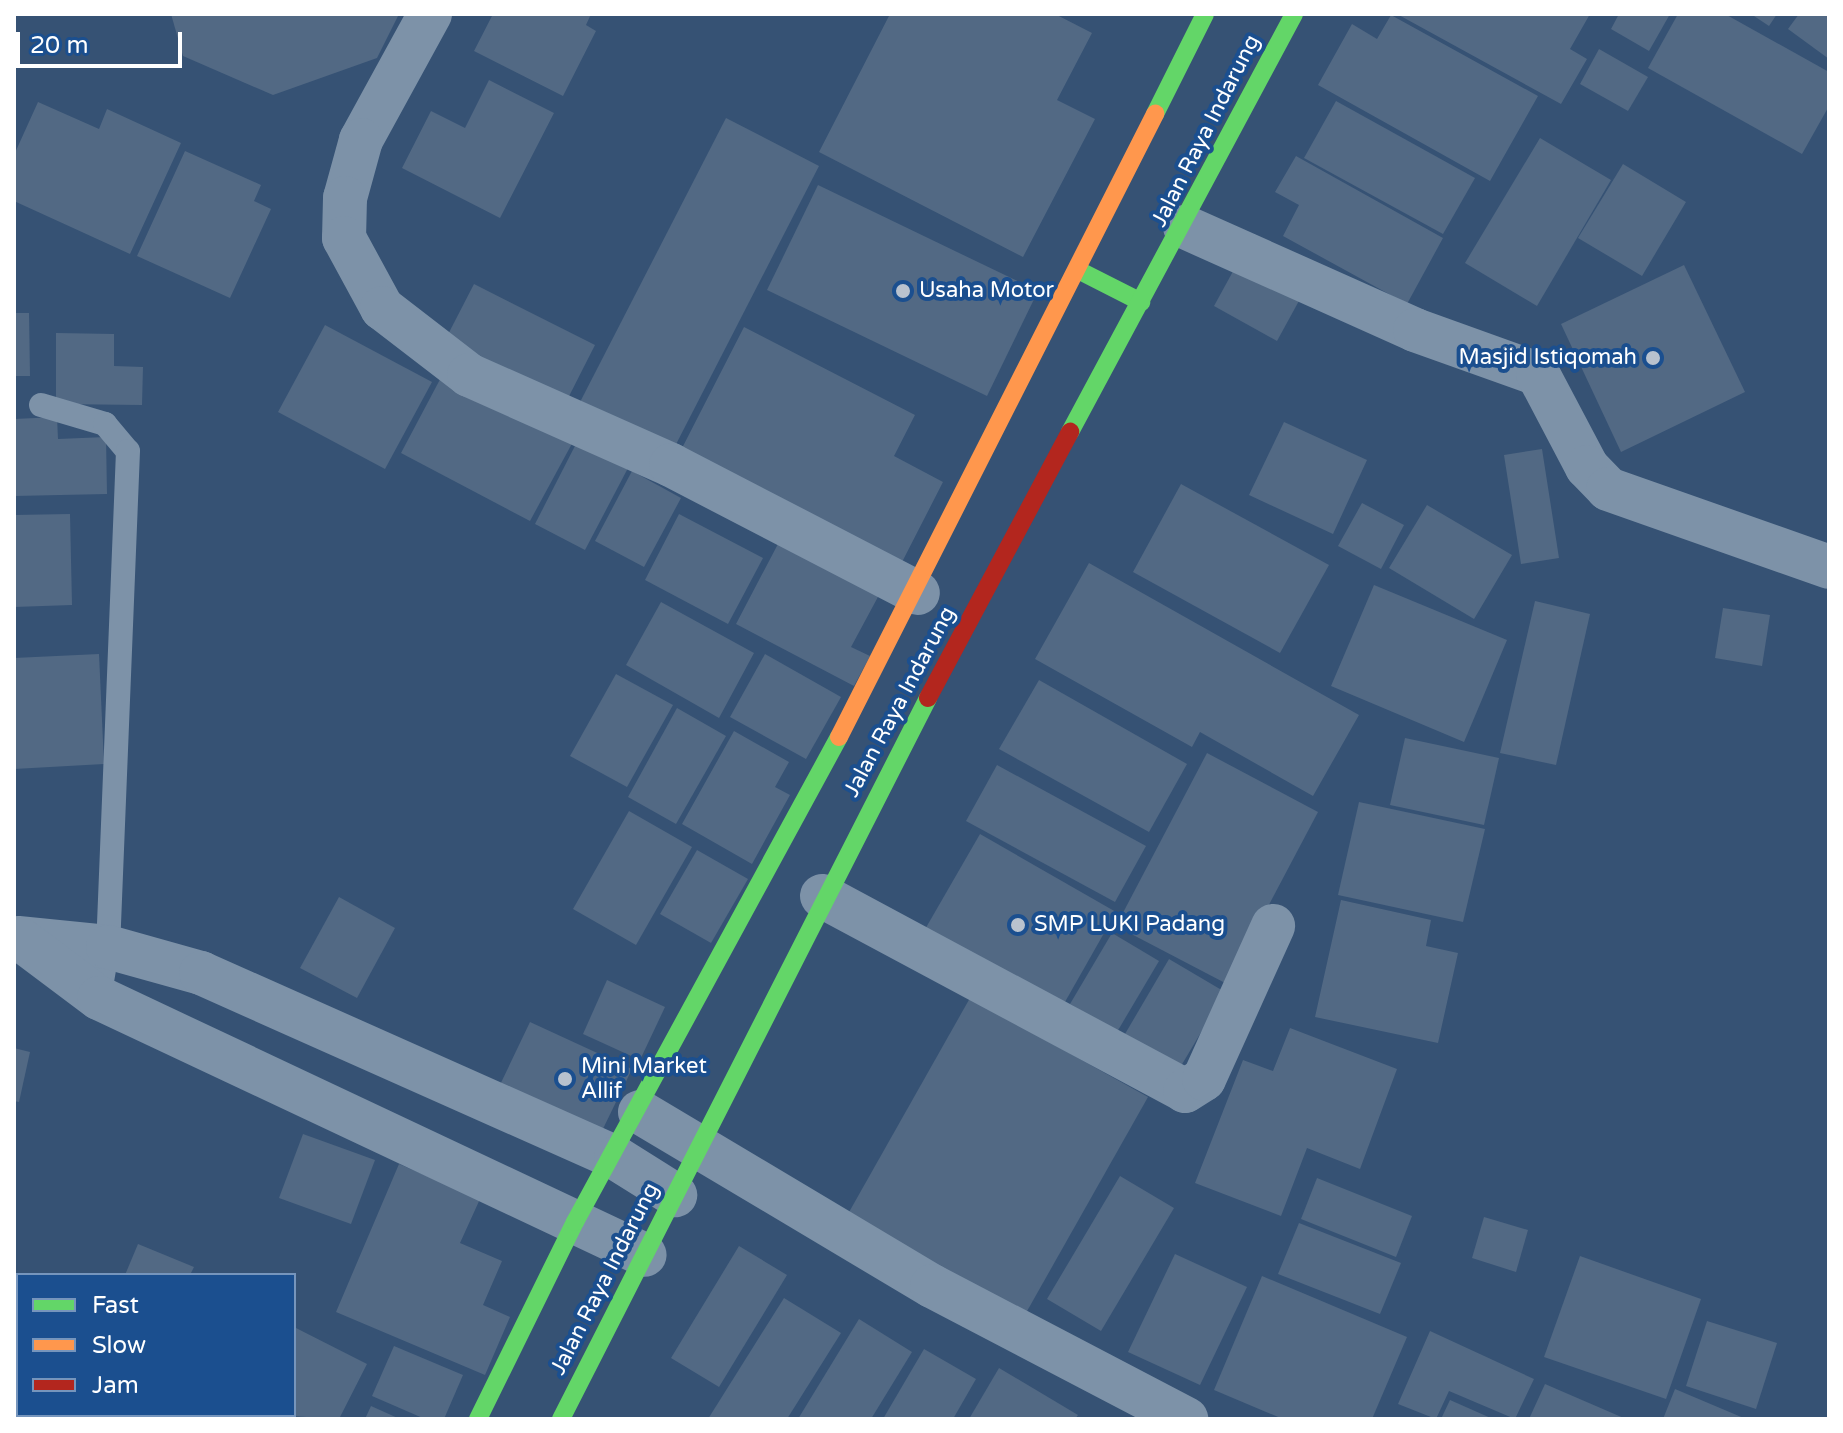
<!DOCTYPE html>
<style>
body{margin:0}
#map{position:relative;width:1843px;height:1433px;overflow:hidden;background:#365274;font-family:"Varela Round",sans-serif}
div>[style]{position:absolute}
.building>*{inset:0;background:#526984}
.lane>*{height:24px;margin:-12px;padding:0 12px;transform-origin:12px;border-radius:12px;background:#7d92a8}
.street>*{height:44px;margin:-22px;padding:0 22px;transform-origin:22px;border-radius:22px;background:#7d92a8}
.fast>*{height:18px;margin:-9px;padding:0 9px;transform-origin:9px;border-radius:9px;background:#63d668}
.slow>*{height:18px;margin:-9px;padding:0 9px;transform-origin:9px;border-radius:9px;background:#ff974d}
.jam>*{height:18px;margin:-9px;padding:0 9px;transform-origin:9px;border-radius:9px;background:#b3261e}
.dots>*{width:22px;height:22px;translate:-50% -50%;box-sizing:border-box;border:4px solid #1b4f8f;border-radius:50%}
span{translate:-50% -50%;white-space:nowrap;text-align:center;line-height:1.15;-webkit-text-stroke:8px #1b4f8f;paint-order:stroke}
.street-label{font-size:22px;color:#fff}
.poi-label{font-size:22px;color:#fff}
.left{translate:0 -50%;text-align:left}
.right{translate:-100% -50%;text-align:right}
.frame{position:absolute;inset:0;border:16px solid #fff;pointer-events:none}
.legend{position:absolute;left:16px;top:1273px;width:280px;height:144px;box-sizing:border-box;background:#1b4f8f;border:2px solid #7695bc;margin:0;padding:10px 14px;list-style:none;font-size:24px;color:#fff}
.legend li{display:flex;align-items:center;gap:16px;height:40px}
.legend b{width:40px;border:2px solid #7695bc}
.scale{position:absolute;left:16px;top:32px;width:166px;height:36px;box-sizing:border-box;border:4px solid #fff;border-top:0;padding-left:10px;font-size:24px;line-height:28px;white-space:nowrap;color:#fff;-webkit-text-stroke:6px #1b4f8f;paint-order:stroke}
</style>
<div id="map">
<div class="building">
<i style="clip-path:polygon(171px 14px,399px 14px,377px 58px,273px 95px,183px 56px)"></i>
<i style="clip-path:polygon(493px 14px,591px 14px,586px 25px,596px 31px,563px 96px,474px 51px)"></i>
<i style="clip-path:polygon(890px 14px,1055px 14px,1092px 33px,1057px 100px,1095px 119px,1023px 257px,819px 152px)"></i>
<i style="clip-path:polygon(1397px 14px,1590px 14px,1570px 49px,1587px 59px,1561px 104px)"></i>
<i style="clip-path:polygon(1619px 14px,1670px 14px,1649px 51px,1611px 29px)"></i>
<i style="clip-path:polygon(1678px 14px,1725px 14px,1829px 72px,1829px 106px,1802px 154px,1648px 68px)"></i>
<i style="clip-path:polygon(1751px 14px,1777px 14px,1769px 26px)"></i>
<i style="clip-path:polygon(1799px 14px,1829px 14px,1829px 59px,1788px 29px)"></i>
<i style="clip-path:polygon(1391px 15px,1538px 96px,1490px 181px,1318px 85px,1352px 24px,1377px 39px)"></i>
<i style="clip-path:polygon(1599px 49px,1648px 77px,1628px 111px,1580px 84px)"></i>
<i style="clip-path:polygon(489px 80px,554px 113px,500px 218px,402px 168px,431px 111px,465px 128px)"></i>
<i style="clip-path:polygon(1336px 101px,1475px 178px,1443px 234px,1304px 158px)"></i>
<i style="clip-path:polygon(38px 102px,99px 129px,107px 109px,181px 143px,130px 254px,14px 201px,14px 155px)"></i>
<i style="clip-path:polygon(726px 118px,819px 166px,671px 454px,578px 406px)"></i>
<i style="clip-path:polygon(1540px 138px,1611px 180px,1537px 306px,1465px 263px)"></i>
<i style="clip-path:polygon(185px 151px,261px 185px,254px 201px,271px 209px,230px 298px,137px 256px)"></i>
<i style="clip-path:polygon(1296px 156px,1443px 238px,1407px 304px,1283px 236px,1299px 205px,1275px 192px)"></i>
<i style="clip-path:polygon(1623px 164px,1686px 202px,1642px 276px,1578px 238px)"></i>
<i style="clip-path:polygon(818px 185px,1038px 291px,987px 396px,767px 290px)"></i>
<i style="clip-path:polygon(1237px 264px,1300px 299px,1277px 341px,1214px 306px)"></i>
<i style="clip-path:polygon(1684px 265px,1745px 392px,1621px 452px,1561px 324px)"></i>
<i style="clip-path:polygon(474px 284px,595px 345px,562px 410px,441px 348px)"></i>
<i style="clip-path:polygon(14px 313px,29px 313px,30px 376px,14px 376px)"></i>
<i style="clip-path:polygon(325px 325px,432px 382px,385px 469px,278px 412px)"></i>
<i style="clip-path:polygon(744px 327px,915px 415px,894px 456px,943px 482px,900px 566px,679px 454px)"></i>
<i style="clip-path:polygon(56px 333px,114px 334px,114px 366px,143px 367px,142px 405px,56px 404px)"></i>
<i style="clip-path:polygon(445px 370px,575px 438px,530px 521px,401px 453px)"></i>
<i style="clip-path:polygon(57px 417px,58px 439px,106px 437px,107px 494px,14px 496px,14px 419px)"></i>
<i style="clip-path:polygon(1284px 422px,1367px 460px,1333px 534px,1249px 495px)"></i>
<i style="clip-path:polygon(577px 442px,628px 468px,585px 550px,535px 524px)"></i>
<i style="clip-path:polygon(1542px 449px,1559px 558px,1521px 564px,1504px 455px)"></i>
<i style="clip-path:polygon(632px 471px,681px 498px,644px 567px,595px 541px)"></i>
<i style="clip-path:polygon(1181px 484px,1329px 565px,1280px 653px,1133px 572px)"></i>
<i style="clip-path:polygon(1362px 503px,1404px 525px,1381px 569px,1338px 546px)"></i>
<i style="clip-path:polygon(1427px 505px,1512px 555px,1474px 619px,1389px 568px)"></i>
<i style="clip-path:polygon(70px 514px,72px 605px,14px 607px,14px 515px)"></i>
<i style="clip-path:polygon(679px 514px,763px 558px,728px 624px,645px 580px)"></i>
<i style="clip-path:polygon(779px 542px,879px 595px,851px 647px,870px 656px,854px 686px,736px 624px)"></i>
<i style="clip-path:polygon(1089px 563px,1359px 715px,1313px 796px,1200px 732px,1192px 747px,1035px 659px)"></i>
<i style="clip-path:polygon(1374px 585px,1507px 640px,1464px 742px,1331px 686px)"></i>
<i style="clip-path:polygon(1535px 601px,1590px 614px,1556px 765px,1500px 753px)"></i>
<i style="clip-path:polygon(661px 602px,754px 653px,719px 718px,626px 665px)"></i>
<i style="clip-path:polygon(1723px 608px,1770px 615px,1762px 666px,1715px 658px)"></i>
<i style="clip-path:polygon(99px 654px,104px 764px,14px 769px,14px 658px)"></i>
<i style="clip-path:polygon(765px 654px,841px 697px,806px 759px,730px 717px)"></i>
<i style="clip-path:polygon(616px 674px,673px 705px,627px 787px,570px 756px)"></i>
<i style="clip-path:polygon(1039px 680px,1187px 764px,1149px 832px,999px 749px)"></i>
<i style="clip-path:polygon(677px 708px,726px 736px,676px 824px,628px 797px)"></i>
<i style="clip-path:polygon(734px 731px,789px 762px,775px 787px,790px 795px,752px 864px,682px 824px)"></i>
<i style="clip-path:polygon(1405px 738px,1499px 758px,1484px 825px,1390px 805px)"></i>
<i style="clip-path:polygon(1207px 753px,1318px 812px,1227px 984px,1116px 926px)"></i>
<i style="clip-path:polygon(997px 765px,1146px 846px,1115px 902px,966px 821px)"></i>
<i style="clip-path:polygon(1359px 802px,1485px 829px,1463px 922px,1338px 895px)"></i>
<i style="clip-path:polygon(629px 811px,692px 847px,636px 945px,573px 909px)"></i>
<i style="clip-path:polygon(980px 834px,1116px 912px,1057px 1016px,920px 938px)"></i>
<i style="clip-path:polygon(697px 850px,748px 879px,711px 943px,660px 914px)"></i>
<i style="clip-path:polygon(339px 897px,395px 928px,357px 998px,300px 968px)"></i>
<i style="clip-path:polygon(1341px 900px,1431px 920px,1426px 946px,1458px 953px,1438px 1043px,1315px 1017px)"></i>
<i style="clip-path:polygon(1112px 933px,1159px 961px,1117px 1032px,1070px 1004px)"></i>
<i style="clip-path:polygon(1169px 959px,1225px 992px,1181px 1066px,1125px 1034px)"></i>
<i style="clip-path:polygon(607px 980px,665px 1007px,640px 1060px,583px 1034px)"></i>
<i style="clip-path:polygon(970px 998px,1148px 1097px,1022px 1320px,844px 1221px)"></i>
<i style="clip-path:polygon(530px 1022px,632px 1069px,600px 1135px,498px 1089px)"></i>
<i style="clip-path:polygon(1290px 1028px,1397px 1069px,1360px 1169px,1307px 1148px,1281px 1216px,1195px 1183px,1243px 1060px,1273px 1071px)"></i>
<i style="clip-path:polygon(14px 1048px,30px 1052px,19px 1102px,14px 1101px)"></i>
<i style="clip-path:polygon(303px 1134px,375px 1160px,351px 1224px,279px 1198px)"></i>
<i style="clip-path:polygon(399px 1164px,480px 1199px,460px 1243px,502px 1261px,483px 1305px,510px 1317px,485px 1375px,336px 1312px)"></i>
<i style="clip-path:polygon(1120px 1176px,1174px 1208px,1101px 1331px,1047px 1299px)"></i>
<i style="clip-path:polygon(1317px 1178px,1412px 1216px,1396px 1257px,1301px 1219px)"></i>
<i style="clip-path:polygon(1484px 1217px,1528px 1230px,1516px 1272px,1472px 1258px)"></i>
<i style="clip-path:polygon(1299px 1223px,1401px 1263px,1380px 1314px,1278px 1274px)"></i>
<i style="clip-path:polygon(138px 1244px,194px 1267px,190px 1275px,125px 1275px)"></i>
<i style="clip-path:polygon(739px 1246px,787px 1275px,719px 1387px,671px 1358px)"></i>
<i style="clip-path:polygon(1175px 1254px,1247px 1287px,1200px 1385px,1128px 1352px)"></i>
<i style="clip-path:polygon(1580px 1256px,1701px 1299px,1666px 1399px,1544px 1357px)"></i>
<i style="clip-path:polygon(1262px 1276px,1407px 1337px,1372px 1419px,1283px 1419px,1214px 1390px)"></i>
<i style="clip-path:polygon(784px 1298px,841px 1333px,787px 1419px,708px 1419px)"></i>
<i style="clip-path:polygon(859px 1319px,912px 1352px,871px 1419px,798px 1419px)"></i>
<i style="clip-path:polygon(1707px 1321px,1777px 1343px,1756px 1409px,1686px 1386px)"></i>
<i style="clip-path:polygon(294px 1327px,367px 1364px,339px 1419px,274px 1415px,294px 1415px)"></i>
<i style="clip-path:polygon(1430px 1331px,1534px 1379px,1515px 1419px,1449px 1391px,1436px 1419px,1398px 1404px)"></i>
<i style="clip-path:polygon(394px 1346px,463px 1375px,444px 1419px,425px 1419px,372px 1396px)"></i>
<i style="clip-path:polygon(924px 1349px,976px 1379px,953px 1419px,883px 1419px)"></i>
<i style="clip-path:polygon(999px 1368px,1078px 1415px,1075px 1419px,969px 1419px)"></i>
<i style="clip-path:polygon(1545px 1384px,1626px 1419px,1529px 1419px)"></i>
<i style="clip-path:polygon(1675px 1389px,1746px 1419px,1663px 1419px)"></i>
<i style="clip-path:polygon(1450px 1400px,1493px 1419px,1441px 1419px)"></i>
<i style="clip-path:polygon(371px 1406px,400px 1419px,365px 1419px)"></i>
<i style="clip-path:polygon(207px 1415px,241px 1415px,249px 1419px,205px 1419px)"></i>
</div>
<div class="lane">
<i style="left:41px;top:405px;width:67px;rotate:16.5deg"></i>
<i style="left:105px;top:424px;width:35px;rotate:50deg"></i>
<i style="left:128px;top:451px;width:496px;rotate:92.3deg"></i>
<i style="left:108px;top:947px;width:52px;rotate:100deg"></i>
</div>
<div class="street">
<i style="left:430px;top:14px;width:144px;rotate:118.7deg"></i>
<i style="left:361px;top:140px;width:60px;rotate:105.4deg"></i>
<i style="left:345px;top:198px;width:40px;rotate:91.4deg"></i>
<i style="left:344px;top:238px;width:80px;rotate:61.5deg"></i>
<i style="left:382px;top:308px;width:110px;rotate:37.6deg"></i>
<i style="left:469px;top:375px;width:221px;rotate:24deg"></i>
<i style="left:671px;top:465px;width:278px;rotate:27.4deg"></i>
<i style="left:1185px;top:227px;width:252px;rotate:24.1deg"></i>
<i style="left:1415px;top:330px;width:131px;rotate:19.7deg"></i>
<i style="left:1538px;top:374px;width:105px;rotate:62.2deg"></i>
<i style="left:1587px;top:467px;width:30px;rotate:46deg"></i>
<i style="left:1608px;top:489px;width:234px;rotate:19.4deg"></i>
<i style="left:822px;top:896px;width:412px;rotate:28.2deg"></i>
<i style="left:1185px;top:1091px;width:22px;rotate:-32deg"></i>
<i style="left:1204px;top:1079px;width:168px;rotate:-65.7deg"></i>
<i style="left:18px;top:938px;width:90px;rotate:5.7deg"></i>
<i style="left:108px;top:947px;width:97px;rotate:15.6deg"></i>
<i style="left:201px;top:973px;width:454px;rotate:24deg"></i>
<i style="left:616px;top:1158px;width:70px;rotate:32.1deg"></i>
<i style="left:20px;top:939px;width:99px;rotate:36.8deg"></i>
<i style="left:99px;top:998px;width:603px;rotate:25.21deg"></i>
<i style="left:640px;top:1112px;width:340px;rotate:30.8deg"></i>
<i style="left:932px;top:1286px;width:287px;rotate:27.6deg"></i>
</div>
<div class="fast">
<i style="left:1155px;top:114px;width:112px;rotate:-63.4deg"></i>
<i style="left:1078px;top:270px;width:71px;rotate:26.9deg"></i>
<i style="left:1070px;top:432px;width:474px;rotate:-61.8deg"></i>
<i style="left:478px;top:1419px;width:220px;rotate:-63.8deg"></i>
<i style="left:575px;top:1222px;width:552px;rotate:-61.44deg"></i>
<i style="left:561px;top:1419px;width:809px;rotate:-63.02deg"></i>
</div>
<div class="slow">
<i style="left:839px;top:737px;width:699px;rotate:-63.1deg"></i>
</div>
<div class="jam">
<i style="left:928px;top:698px;width:302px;rotate:-61.9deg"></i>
</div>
<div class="dots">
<i style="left:903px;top:291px;background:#b9c2ce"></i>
<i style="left:1653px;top:358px;background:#b9c2ce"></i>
<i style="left:1018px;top:925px;background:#b9c2ce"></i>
<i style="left:565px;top:1079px;background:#b9c2ce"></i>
</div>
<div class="street-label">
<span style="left:1206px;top:131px;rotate:-63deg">Jalan Raya Indarung</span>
<span style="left:900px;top:702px;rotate:-62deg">Jalan Raya Indarung</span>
<span style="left:605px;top:1279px;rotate:-63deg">Jalan Raya Indarung</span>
</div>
<div class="poi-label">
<span class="left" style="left:919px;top:291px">Usaha Motor</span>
<span class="right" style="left:1637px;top:358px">Masjid Istiqomah</span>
<span class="left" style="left:1034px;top:925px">SMP LUKI Padang</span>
<span class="left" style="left:581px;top:1079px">Mini Market<br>Allif</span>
</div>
<div class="frame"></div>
<ul class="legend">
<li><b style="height:10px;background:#63d668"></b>Fast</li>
<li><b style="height:10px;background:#ff974d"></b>Slow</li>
<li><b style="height:10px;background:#b3261e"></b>Jam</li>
</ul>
<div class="scale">20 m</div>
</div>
